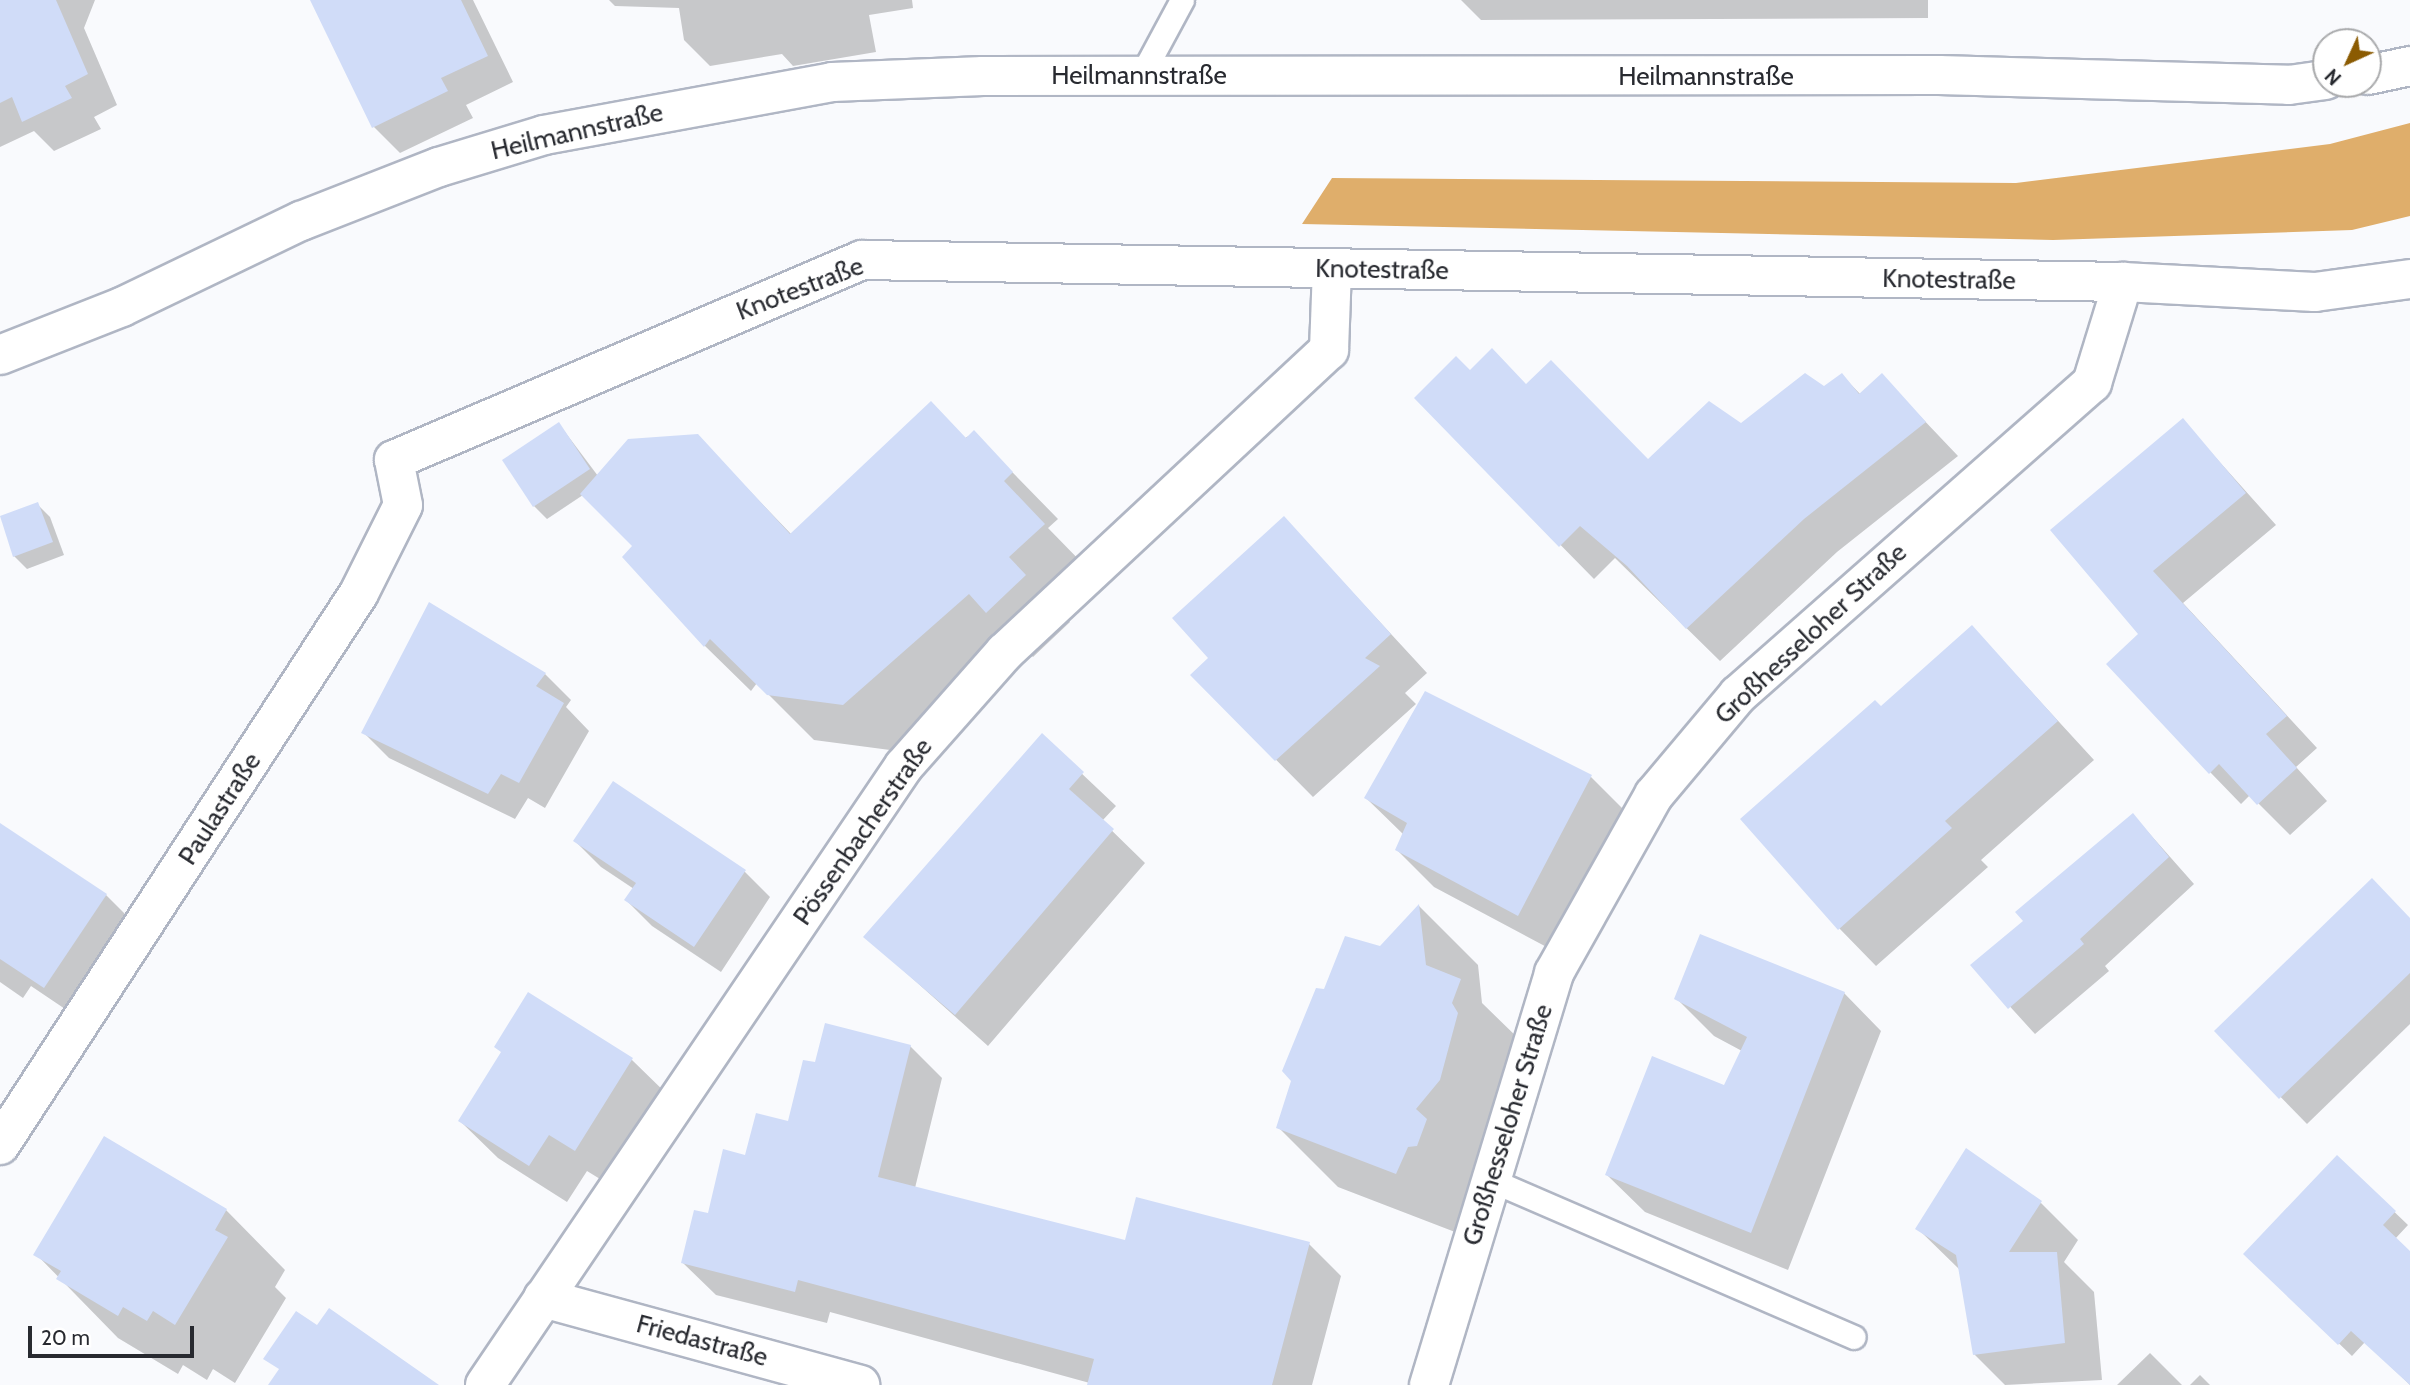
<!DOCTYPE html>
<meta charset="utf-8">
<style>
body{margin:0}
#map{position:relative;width:2410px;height:1385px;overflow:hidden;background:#f9fafd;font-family:Cabin,sans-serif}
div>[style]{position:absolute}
.forest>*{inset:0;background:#dfae6b}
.shadow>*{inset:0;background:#0003}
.building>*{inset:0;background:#d0dcf8}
.roads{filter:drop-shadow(2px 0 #b0b6c4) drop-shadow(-2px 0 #b0b6c4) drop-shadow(0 2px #b0b6c4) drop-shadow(0 -2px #b0b6c4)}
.service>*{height:23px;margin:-11.5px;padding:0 11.5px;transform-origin:11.5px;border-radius:11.5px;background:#fff}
.minor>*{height:38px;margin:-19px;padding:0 19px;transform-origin:19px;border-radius:19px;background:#fff}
span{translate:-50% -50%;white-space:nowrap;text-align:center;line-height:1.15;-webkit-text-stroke:5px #fff;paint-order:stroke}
.street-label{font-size:26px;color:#282a30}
.north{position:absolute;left:2312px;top:28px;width:70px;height:70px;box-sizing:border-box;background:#fff;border:2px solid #a9aaac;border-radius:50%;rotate:225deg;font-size:19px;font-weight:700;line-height:28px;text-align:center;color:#282a30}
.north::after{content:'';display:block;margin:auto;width:24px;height:32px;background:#8b5b02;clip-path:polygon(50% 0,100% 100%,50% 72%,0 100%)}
.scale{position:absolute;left:28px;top:1326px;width:166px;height:32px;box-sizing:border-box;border:4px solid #282a30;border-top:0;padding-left:9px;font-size:21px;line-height:24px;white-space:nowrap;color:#282a30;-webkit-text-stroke:5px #fff;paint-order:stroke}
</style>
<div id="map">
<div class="forest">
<i style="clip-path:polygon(2410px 123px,2410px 216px,2352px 230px,2053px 240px,1302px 224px,1332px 178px,2016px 183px,2330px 144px)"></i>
</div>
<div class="shadow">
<i style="clip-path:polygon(0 0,95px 0,84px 28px,117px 105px,94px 117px,101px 129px,54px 151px,34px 131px,0 147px)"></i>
<i style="clip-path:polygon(322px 0,473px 0,513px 82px,466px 105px,473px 118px,400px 153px,374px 127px,314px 4px)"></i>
<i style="clip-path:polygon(609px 0,912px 0,913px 8px,869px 15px,876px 52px,793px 66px,782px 54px,710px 66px,684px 40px,679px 8px,615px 6px)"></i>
<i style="clip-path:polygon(1461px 0,1928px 0,1928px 18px,1481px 20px)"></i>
<i style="clip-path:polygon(1470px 372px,1527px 386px,1648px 461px,1741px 425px,1824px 388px,1842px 375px,1861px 395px,1882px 376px,1958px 456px,1837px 552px,1720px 661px,1615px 558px,1594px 579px,1416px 398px)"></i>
<i style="clip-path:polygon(2183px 421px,2276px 525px,2183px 603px,2317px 748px,2296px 767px,2327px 801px,2290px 835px,2250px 795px,2241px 804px,2210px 772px,2141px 634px,2052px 530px)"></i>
<i style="clip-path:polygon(559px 424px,598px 476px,697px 436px,792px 535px,974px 433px,1058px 519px,1048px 528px,1089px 570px,1054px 604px,1070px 622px,1033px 657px,1015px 639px,890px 750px,814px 740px,757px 683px,751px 691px,705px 646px,624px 557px,634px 546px,583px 495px,547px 519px,534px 506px)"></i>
<i style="clip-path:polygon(37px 504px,50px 517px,64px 555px,27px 569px,14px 556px)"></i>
<i style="clip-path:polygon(1284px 518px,1427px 673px,1405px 693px,1416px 704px,1313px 797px,1192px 675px,1211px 658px)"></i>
<i style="clip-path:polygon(1972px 627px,2094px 760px,1981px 860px,1988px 867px,1876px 966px,1839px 928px,1881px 708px)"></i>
<i style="clip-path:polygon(545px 674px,571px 700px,566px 707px,589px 731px,545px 808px,528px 798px,515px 819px,389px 758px,363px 732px)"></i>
<i style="clip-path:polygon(1042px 736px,1116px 806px,1102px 821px,1145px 863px,988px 1046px,866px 937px)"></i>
<i style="clip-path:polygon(1590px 776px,1628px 814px,1556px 952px,1434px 887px,1397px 850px,1404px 835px,1366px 798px)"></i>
<i style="clip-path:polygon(2133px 815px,2194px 884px,2105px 966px,2109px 971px,2035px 1034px,1973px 966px,2025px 921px)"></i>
<i style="clip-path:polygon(0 825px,106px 895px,132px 921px,71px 1013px,31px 986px,23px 998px,0 982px)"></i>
<i style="clip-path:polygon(575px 841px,744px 871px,770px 897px,721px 972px,652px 926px,626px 900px,634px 889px,601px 867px)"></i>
<i style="clip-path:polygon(1419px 906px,1478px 965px,1482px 1003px,1520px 1040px,1455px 1232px,1338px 1187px,1278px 1127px,1325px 990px,1380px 948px)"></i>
<i style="clip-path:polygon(2410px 919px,2410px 1024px,2307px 1124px,2216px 1031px)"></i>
<i style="clip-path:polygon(1844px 993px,1881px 1031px,1788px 1270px,1645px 1212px,1607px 1175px,1725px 1087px,1742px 1051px,1714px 1036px,1676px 998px)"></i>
<i style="clip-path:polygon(528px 995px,632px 1060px,670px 1097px,613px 1187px,587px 1171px,567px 1202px,498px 1158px,460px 1121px,503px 1053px)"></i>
<i style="clip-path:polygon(910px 1046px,942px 1078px,915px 1188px,1126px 1242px,1309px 1244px,1341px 1276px,1312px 1385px,1097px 1385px,830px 1312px,827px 1323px,716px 1295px,683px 1263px,747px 1157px,789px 1123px,816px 1065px)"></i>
<i style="clip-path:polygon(2337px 1157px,2408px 1225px,2395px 1239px,2410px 1254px,2410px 1385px,2365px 1342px,2352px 1356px,2245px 1253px)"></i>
<i style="clip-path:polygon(2041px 1203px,2078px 1240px,2064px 1262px,2094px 1292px,2102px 1380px,2005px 1385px,1974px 1354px,1959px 1269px,1917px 1228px)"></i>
<i style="clip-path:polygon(226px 1210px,285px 1270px,275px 1287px,286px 1298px,235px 1383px,213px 1369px,207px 1380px,183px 1365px,178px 1374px,118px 1338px,36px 1254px)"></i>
<i style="clip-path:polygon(2150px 1353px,2182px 1385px,2117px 1385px)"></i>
<i style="clip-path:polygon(2200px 1375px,2210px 1385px,2190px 1385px)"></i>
</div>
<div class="building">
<i style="clip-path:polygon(0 0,56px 0,88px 74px,65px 86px,72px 98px,22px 122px,12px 97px,0 103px)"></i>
<i style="clip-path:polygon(310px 0,461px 0,488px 56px,441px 78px,448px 91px,372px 128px)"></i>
<i style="clip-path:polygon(1492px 348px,1526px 384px,1551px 360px,1648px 459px,1709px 401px,1741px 423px,1805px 373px,1824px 386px,1842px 373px,1859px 394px,1882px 373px,1926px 422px,1804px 519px,1686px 629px,1627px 566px,1580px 526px,1559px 547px,1414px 398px,1456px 356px,1470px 370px)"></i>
<i style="clip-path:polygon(931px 401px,966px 438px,974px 430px,1013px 472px,1004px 481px,1045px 524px,1009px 557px,1026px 575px,986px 613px,969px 594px,843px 705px,767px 695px,710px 639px,704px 647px,622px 557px,632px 546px,580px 494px,628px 439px,698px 434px,790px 534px)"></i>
<i style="clip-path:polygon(2183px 418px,2246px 493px,2153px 571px,2287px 716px,2266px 734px,2297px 768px,2257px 805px,2219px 764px,2209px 774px,2106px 664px,2138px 634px,2050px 530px)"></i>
<i style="clip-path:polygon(559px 422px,590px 469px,533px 507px,502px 460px)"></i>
<i style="clip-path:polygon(38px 502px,53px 542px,13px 557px,0 516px)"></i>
<i style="clip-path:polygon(1284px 516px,1391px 634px,1365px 658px,1380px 666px,1275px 761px,1190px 675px,1208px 658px,1172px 618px)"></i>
<i style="clip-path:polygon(429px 602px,546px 673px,536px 686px,564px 703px,519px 783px,501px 774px,488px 794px,361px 733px)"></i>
<i style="clip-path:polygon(1972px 625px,2058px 721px,1945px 821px,1952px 828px,1838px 930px,1740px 819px,1875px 700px,1881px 706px)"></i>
<i style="clip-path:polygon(1425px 691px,1592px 775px,1518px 916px,1395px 850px,1407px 823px,1364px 798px)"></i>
<i style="clip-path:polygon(1042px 733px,1084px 772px,1069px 789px,1114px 829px,955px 1015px,863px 937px)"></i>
<i style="clip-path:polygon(613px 781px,746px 870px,694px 947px,624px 900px,636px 883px,573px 841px)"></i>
<i style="clip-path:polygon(2133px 813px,2169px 857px,2080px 939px,2084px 944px,2008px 1009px,1970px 965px,2023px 921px,2015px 912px)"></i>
<i style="clip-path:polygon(0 823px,107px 894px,44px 988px,0 959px)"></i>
<i style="clip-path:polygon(2372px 878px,2410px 918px,2410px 973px,2279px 1099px,2214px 1031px)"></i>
<i style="clip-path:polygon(1419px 904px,1426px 965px,1461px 979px,1452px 1003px,1458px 1013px,1440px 1080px,1416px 1109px,1427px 1119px,1417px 1146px,1408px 1147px,1396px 1174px,1276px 1128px,1291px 1081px,1282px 1071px,1316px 988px,1324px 989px,1345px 936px,1380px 946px)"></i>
<i style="clip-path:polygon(1700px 934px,1845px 992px,1751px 1233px,1605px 1175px,1652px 1056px,1724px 1085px,1747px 1037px,1674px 999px)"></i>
<i style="clip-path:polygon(528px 992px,633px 1058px,575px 1151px,549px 1135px,529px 1166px,458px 1121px,501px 1052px,494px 1047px)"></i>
<i style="clip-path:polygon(825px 1023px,911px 1045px,878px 1177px,1125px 1240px,1136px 1197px,1310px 1242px,1272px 1385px,1087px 1385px,1094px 1359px,798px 1280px,795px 1292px,681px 1263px,694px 1210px,708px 1213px,723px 1149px,745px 1155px,756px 1113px,788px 1121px,803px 1060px,815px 1062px)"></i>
<i style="clip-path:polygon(104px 1136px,227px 1209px,215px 1230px,228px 1237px,175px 1325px,153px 1311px,147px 1321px,123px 1307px,118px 1316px,56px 1279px,61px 1271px,33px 1255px)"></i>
<i style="clip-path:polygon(1966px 1148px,2042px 1201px,2009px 1252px,2057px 1252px,2065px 1343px,1973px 1355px,1956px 1255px,1915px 1229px)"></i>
<i style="clip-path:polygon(2337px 1155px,2396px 1211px,2383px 1225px,2410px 1251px,2410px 1385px,2351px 1331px,2338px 1345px,2243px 1254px)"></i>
<i style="clip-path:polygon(329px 1308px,439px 1385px,268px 1385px,279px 1369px,263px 1359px,296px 1311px,317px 1325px)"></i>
</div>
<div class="roads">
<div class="service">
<i style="left:1141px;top:76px;width:86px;rotate:-61.7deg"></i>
<i style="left:1491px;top:1180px;width:395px;rotate:23.4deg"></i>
</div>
<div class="minor">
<i style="left:2368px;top:75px;width:43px;rotate:-12.1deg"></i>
<i style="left:0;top:355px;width:131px;rotate:-21.5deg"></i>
<i style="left:122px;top:307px;width:199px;rotate:-25.7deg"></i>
<i style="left:301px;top:221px;width:148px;rotate:-21.4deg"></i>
<i style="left:439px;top:167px;width:110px;rotate:-16.9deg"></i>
<i style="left:544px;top:135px;width:293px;rotate:-10.4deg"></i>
<i style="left:832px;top:82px;width:151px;rotate:-2.3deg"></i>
<i style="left:983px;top:76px;width:956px;rotate:-0.06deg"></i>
<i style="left:1939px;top:75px;width:350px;rotate:1.6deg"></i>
<i style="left:2289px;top:85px;width:37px;rotate:-8deg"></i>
<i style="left:0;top:1145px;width:658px;rotate:-56.96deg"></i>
<i style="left:359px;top:593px;width:98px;rotate:-63.4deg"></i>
<i style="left:403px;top:505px;width:46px;rotate:-101.3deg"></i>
<i style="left:394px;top:460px;width:509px;rotate:-23.14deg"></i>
<i style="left:862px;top:260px;width:1261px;rotate:1deg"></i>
<i style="left:2123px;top:282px;width:192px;rotate:3deg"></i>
<i style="left:2315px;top:292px;width:96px;rotate:-7.8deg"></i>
<i style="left:543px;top:1298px;width:329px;rotate:15.3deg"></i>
<i style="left:485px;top:1385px;width:747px;rotate:-55.91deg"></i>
<i style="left:904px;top:766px;width:152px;rotate:-48.5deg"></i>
<i style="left:1005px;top:652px;width:443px;rotate:-43deg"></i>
<i style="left:1329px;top:350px;width:80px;rotate:-87.9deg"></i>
<i style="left:1429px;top:1385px;width:431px;rotate:-73.1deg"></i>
<i style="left:1554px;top:973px;width:204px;rotate:-60.7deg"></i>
<i style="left:1654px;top:795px;width:131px;rotate:-50deg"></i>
<i style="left:1738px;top:695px;width:472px;rotate:-41.4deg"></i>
<i style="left:2092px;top:383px;width:106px;rotate:-72.9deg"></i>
</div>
</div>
<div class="street-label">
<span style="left:1139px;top:76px">Heilmannstraße</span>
<span style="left:1706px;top:77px">Heilmannstraße</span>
<span style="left:577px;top:132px;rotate:-13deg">Heilmannstraße</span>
<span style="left:1382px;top:270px;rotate:1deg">Knotestraße</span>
<span style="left:1949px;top:280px;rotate:1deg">Knotestraße</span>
<span style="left:800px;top:289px;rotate:-21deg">Knotestraße</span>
<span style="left:1811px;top:634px;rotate:-43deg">Großhesseloher Straße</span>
<span style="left:220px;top:809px;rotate:-57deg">Paulastraße</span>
<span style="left:863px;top:832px;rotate:-55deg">Pössenbacherstraße</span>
<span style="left:1508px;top:1125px;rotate:-73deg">Großhesseloher Straße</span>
<span style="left:702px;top:1341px;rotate:15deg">Friedastraße</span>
</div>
<div class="north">N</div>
<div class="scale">20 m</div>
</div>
